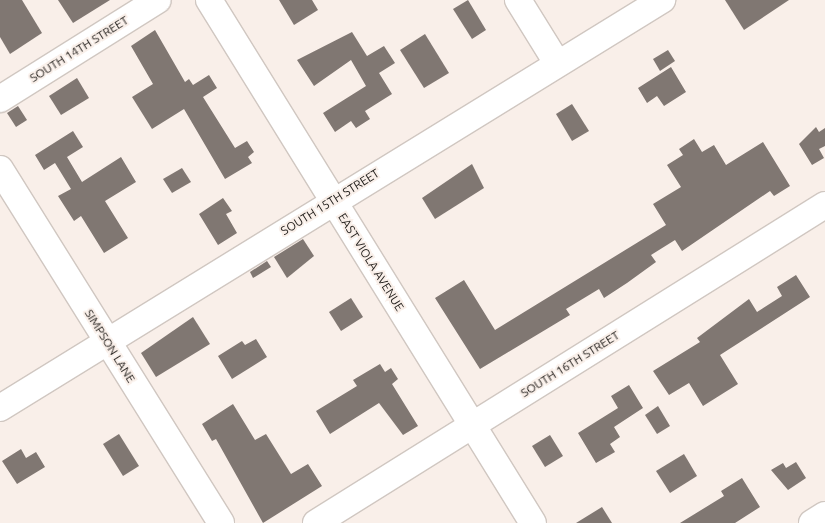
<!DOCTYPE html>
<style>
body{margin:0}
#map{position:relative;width:825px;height:523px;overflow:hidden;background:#f9efe9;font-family:Ubuntu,sans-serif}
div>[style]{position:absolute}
.building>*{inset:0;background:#807772}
.roads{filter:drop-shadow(1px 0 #d0c7c1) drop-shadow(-1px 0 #d0c7c1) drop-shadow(0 1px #d0c7c1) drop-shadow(0 -1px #d0c7c1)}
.minor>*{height:26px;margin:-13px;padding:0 13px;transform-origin:13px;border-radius:13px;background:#fff}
span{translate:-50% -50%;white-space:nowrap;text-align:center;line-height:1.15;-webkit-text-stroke:4px #f9efe9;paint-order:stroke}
.street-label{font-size:12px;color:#23201d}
</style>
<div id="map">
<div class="building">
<i style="clip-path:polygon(0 0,22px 0,42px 33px,10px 54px,0 37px)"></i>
<i style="clip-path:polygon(58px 0,110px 0,73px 23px)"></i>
<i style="clip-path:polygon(279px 0,312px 0,318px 10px,294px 25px)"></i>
<i style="clip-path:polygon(468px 0,486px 30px,472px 39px,453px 9px)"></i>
<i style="clip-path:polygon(725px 0,789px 0,744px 30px)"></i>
<i style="clip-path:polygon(155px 30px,185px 82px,189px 79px,193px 85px,209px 75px,217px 88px,203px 97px,235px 148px,247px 141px,254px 152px,248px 157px,252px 163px,225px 179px,184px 109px,152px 129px,132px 97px,153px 84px,131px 46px)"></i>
<i style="clip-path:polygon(352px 32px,367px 56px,384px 46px,395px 63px,379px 73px,392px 94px,365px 111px,370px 119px,356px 128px,351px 121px,335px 132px,323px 113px,366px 86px,351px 60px,314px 86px,297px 60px)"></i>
<i style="clip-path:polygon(425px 34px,449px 73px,424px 88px,400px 50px)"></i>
<i style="clip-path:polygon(668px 50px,675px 61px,660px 71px,653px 59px)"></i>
<i style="clip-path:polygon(671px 67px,686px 92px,664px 106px,657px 96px,647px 103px,638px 88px)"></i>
<i style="clip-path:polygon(77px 78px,89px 98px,61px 115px,49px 96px)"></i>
<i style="clip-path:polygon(572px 104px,589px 131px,572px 141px,556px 114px)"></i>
<i style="clip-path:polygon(18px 106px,27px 120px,16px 127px,7px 113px)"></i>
<i style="clip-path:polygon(816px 127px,819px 132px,825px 128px,825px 146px,819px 149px,824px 158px,812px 165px,799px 144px)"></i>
<i style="clip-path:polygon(73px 131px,83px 147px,67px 157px,82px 182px,121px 157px,136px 182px,105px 201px,128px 238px,104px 253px,81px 216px,74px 221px,58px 196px,71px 189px,55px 163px,44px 170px,35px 155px)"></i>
<i style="clip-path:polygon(694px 139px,702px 152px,714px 145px,726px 165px,763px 142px,790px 186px,774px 196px,770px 191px,682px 251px,675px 240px,651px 255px,656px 262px,627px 283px,604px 298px,599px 289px,566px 309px,570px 315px,480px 369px,435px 298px,464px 280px,495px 330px,666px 225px,653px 204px,681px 187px,667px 165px,683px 155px,679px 149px)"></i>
<i style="clip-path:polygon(472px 164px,484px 188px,435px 219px,422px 198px)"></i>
<i style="clip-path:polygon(182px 168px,191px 182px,172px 193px,163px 179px)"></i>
<i style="clip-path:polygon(223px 198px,232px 211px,226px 214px,237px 233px,218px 245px,199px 214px)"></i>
<i style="clip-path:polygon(303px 239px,314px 256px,287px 278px,274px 257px)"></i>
<i style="clip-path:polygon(267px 261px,271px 267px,253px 278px,250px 272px)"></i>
<i style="clip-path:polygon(796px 275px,810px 297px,720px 355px,738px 384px,703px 406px,689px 383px,669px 395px,653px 371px,700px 342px,697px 338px,749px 299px,757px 312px,782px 296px,777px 287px)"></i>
<i style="clip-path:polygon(351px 298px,363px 317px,341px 331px,329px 312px)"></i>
<i style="clip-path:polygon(193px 317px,210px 344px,156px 377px,141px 353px)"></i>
<i style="clip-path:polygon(256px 339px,267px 357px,232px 379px,218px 356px,242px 341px,245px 345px)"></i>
<i style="clip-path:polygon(380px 364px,385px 372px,391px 368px,398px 379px,392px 384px,418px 426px,403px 435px,379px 403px,330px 434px,316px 411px,357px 386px,353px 380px)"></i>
<i style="clip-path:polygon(629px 385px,643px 408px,614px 427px,620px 437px,610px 444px,615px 452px,596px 463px,578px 433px,618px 408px,611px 396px)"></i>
<i style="clip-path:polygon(233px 404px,255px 440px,266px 434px,291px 474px,308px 464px,322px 486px,263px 523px,216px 439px,212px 441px,202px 424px)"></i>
<i style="clip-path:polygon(658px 406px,670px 426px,657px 434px,645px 415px)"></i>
<i style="clip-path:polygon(119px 434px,139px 466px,123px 476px,103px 444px)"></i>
<i style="clip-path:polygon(550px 435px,563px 456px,545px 467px,532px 446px)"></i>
<i style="clip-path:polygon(21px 449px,26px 458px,36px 452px,45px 467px,17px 484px,2px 461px)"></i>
<i style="clip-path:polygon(684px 454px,697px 476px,670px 493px,656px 471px)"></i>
<i style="clip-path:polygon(796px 462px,806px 478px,788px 490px,771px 470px,783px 463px,786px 468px)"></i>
<i style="clip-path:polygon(742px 478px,760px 507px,735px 523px,680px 523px,724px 496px,721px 491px)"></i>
<i style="clip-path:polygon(602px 507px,612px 523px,576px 523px)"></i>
</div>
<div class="roads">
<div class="minor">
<i style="left:209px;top:0;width:615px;rotate:58.22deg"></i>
<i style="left:518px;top:0;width:74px;rotate:58.2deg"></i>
<i style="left:0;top:99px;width:186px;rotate:-32.1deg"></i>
<i style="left:0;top:169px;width:417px;rotate:58deg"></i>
<i style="left:0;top:408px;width:778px;rotate:-31.65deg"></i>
<i style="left:316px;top:523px;width:600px;rotate:-32deg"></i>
<i style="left:812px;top:523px;width:15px;rotate:-32deg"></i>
</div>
</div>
<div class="street-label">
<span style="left:79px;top:49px;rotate:-32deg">SOUTH 14TH STREET</span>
<span style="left:330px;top:202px;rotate:-32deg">SOUTH 15TH STREET</span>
<span style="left:371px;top:262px;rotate:58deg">EAST VIOLA AVENUE</span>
<span style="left:110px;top:346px;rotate:58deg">SIMPSON LANE</span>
<span style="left:570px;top:364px;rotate:-32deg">SOUTH 16TH STREET</span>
</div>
</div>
